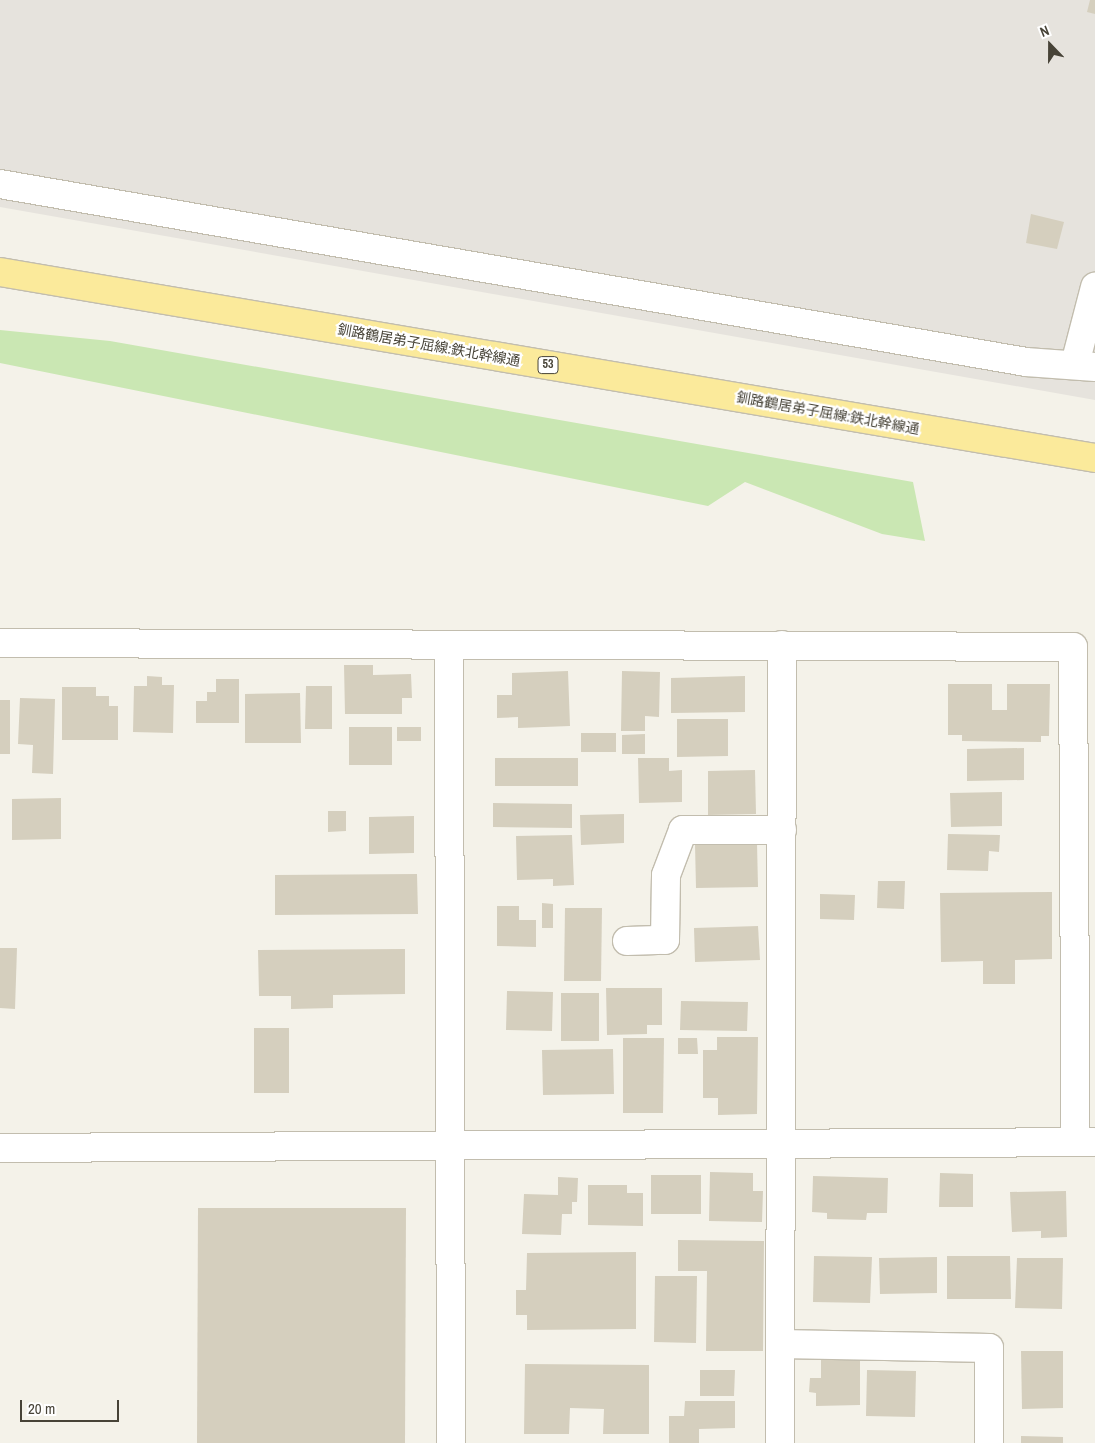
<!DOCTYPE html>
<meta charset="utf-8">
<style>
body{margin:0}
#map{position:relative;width:1095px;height:1443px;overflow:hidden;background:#f4f2e9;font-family:"Archivo Narrow","Noto Sans JP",sans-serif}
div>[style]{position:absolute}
.industrial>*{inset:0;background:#e6e3dd}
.green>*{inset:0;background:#cae7b3}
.building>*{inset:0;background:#d5cfbe}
.roads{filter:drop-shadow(1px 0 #c2bdae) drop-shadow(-1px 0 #c2bdae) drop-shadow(0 1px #c2bdae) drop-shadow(0 -1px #c2bdae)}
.minor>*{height:28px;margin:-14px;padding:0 14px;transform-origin:14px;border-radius:14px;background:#fff}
.major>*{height:28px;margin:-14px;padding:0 14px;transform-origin:14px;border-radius:14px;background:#fbea9b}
span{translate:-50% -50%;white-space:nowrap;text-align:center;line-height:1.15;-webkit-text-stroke:4.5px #fff;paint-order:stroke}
.shield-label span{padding:1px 4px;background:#fff;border:1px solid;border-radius:4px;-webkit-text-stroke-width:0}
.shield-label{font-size:12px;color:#474337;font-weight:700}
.street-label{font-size:14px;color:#474337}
.north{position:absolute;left:1025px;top:20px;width:50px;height:50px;-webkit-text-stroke:4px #fff;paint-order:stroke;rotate:338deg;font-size:14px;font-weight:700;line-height:20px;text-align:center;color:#474337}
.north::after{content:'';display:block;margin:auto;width:18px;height:22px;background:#474337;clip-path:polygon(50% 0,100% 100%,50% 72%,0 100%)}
.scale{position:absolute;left:20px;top:1400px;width:99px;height:22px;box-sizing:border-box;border:2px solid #474337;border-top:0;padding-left:6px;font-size:15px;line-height:18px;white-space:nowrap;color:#474337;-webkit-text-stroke:4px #fff;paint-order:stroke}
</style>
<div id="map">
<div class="industrial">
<i style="clip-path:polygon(0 0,1095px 0,1095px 400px,0 207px)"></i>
</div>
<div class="green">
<i style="clip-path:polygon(0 330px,110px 341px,913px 482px,925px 541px,882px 534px,745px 482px,708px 506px,0 363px)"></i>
</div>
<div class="building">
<i style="clip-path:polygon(1090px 0,1095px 0,1095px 14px,1087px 12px)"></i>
<i style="clip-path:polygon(1031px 214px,1064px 222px,1057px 249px,1026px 243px)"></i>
<i style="clip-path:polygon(344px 665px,373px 665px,373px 675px,411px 674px,412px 698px,402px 698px,402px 714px,345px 714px)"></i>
<i style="clip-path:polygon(568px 671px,570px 726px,518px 728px,518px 717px,497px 718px,497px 695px,512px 695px,512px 673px)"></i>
<i style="clip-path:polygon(622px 671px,660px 672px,659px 717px,645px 716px,645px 731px,621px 731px)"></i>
<i style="clip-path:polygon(147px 676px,162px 677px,162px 685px,174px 685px,173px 733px,133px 732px,134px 686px,147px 686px)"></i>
<i style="clip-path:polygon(745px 676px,745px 712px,671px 713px,671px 678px)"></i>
<i style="clip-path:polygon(216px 679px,239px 679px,239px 723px,196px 723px,196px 701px,207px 701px,207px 692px,216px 692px)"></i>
<i style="clip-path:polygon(948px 684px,992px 684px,992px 710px,1007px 710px,1007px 684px,1050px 684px,1049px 736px,1041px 736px,1041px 742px,962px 741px,962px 735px,948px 735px)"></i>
<i style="clip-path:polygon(306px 686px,332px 686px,332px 729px,305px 729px)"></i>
<i style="clip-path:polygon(62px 687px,96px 687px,96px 696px,109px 696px,109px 706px,118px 706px,118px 740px,62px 740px)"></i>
<i style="clip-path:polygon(300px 693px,301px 743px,245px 743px,245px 694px)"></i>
<i style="clip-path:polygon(20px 698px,55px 699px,53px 774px,32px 773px,33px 745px,18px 744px)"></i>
<i style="clip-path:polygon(0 700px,10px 700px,10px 754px,0 754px)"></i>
<i style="clip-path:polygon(677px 719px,728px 719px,728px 756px,677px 757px)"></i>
<i style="clip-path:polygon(349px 727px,392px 727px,392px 765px,349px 765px)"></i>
<i style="clip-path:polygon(397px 727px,421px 727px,421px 741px,397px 741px)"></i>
<i style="clip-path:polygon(581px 733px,616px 733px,616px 752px,581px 752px)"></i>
<i style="clip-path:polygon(645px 734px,645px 754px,622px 754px,622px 735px)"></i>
<i style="clip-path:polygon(1024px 748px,1024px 780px,967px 781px,967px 749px)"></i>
<i style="clip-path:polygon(495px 758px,578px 758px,578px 786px,495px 786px)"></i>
<i style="clip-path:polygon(638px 758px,669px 758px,669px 771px,682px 770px,682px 802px,639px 803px)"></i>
<i style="clip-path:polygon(755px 770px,756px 814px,708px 815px,708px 771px)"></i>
<i style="clip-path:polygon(1002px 792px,1002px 826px,951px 827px,950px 793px)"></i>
<i style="clip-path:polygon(61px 798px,61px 839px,12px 840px,12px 799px)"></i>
<i style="clip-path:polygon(493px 803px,572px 804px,572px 828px,493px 827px)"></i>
<i style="clip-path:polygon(328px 811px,346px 811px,346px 831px,328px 832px)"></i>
<i style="clip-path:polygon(624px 814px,624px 843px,581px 845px,580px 815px)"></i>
<i style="clip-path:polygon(414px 816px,414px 853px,369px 854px,369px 817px)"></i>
<i style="clip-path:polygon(948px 834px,1000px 835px,999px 852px,989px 851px,988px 871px,947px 870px)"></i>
<i style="clip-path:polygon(572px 835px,574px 885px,553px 886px,553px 879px,517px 880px,516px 836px)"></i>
<i style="clip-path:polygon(757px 843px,758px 887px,696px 888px,695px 844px)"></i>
<i style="clip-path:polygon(417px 874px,418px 914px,275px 915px,275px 875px)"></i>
<i style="clip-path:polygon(878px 881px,905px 881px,904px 909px,877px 908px)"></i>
<i style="clip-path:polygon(1052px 892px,1052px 959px,1015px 960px,1015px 984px,983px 984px,983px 961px,941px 962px,940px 893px)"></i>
<i style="clip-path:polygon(820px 894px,855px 895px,854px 920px,820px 919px)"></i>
<i style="clip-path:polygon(542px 903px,553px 904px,553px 928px,542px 928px)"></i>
<i style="clip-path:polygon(497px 906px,519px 906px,519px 920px,536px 920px,536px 947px,497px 946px)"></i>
<i style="clip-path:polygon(565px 908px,602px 908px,601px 981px,564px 981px)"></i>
<i style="clip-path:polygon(758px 926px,760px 960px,695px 962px,694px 928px)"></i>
<i style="clip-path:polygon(0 948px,17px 948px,15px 1009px,0 1008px)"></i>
<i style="clip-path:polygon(405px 949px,405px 994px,333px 995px,333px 1008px,291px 1009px,291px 996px,259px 996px,258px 950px)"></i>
<i style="clip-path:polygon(606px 988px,662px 988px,662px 1025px,647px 1025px,647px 1034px,607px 1035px)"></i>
<i style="clip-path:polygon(507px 991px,553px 992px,552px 1031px,506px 1030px)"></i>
<i style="clip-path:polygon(561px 993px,599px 993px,599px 1041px,561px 1041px)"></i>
<i style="clip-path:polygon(681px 1001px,748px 1002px,747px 1031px,680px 1030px)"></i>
<i style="clip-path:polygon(254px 1028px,289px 1028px,289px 1093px,254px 1093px)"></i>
<i style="clip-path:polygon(717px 1037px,758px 1037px,757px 1114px,718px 1115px,718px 1098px,703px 1098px,703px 1050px,717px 1050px)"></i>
<i style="clip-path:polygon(623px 1038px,664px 1038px,663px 1113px,623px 1113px)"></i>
<i style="clip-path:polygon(678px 1038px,697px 1038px,698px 1054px,678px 1054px)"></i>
<i style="clip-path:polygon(613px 1049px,614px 1094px,543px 1095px,542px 1050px)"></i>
<i style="clip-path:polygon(710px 1172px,753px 1173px,753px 1191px,763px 1191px,762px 1222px,709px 1221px)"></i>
<i style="clip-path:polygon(940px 1173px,973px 1174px,973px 1207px,939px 1207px)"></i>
<i style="clip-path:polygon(651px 1175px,701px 1175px,701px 1214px,651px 1214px)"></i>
<i style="clip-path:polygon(813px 1176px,888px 1178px,887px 1213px,867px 1213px,866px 1220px,827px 1219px,827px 1213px,812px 1212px)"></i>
<i style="clip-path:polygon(558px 1177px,578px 1178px,577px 1202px,572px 1202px,572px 1214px,562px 1214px,561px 1235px,522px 1234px,524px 1194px,558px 1195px)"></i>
<i style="clip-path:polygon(588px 1185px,627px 1185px,627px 1193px,643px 1193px,643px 1226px,588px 1225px)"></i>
<i style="clip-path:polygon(1066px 1191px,1067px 1237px,1041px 1238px,1041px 1231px,1012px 1232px,1010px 1192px)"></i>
<i style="clip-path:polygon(198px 1208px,406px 1208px,405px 1443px,197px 1443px)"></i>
<i style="clip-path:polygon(678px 1240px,764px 1241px,763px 1351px,706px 1351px,707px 1271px,678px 1271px)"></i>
<i style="clip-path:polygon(636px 1252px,636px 1329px,527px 1330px,527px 1315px,516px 1315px,516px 1290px,526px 1290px,527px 1253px)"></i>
<i style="clip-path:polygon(814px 1256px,872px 1257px,870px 1303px,813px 1302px)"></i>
<i style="clip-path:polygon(947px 1256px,1010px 1256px,1011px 1299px,947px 1299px)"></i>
<i style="clip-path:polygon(937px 1257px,937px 1293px,880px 1294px,879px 1258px)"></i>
<i style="clip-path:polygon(1017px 1258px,1063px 1258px,1062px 1309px,1015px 1308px)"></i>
<i style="clip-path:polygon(655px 1276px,697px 1276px,696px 1343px,654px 1342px)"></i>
<i style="clip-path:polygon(1021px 1351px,1063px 1351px,1063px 1408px,1022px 1409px)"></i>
<i style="clip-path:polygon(821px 1360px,860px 1360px,860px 1405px,816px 1406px,816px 1393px,809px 1392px,810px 1378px,821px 1378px)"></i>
<i style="clip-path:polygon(525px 1364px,649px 1365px,649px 1434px,603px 1434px,604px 1409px,570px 1408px,569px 1434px,524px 1434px)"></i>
<i style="clip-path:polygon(700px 1370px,735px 1370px,734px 1396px,700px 1396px)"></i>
<i style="clip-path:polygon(867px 1370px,916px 1371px,915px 1417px,866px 1416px)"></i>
<i style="clip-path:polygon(685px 1401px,735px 1401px,735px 1428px,699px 1429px,699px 1443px,669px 1443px,669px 1416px,684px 1416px)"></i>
<i style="clip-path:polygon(1021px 1436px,1063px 1437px,1063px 1443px,1021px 1443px)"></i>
</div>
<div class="roads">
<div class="minor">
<i style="left:0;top:184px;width:1041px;rotate:9.84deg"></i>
<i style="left:1026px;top:362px;width:69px;rotate:4.1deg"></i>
<i style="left:1075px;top:364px;width:80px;rotate:-75.4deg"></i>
<i style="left:0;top:643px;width:1073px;rotate:0.21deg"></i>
<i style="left:1073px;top:647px;width:495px;rotate:89.7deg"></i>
<i style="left:449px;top:646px;width:797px;rotate:89.86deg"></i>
<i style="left:627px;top:941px;width:38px;rotate:-2deg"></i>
<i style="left:665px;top:940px;width:65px;rotate:-89.1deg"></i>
<i style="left:666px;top:875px;width:48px;rotate:-69.3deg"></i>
<i style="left:683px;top:830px;width:99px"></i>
<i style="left:0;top:1148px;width:1094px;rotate:-0.31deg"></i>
<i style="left:781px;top:1344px;width:208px;rotate:1.1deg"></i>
<i style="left:989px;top:1348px;width:95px;rotate:90deg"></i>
<i style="left:780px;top:1443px;width:798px;rotate:-89.86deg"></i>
</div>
<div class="major">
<i style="left:0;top:272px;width:1111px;rotate:9.64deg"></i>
</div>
</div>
<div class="shield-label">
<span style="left:548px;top:365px">53</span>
</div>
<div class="street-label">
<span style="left:429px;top:345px;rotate:10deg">釧路鶴居弟子屈線:鉄北幹線通</span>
<span style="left:828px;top:413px;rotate:10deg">釧路鶴居弟子屈線:鉄北幹線通</span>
</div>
<div class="north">N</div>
<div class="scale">20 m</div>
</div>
